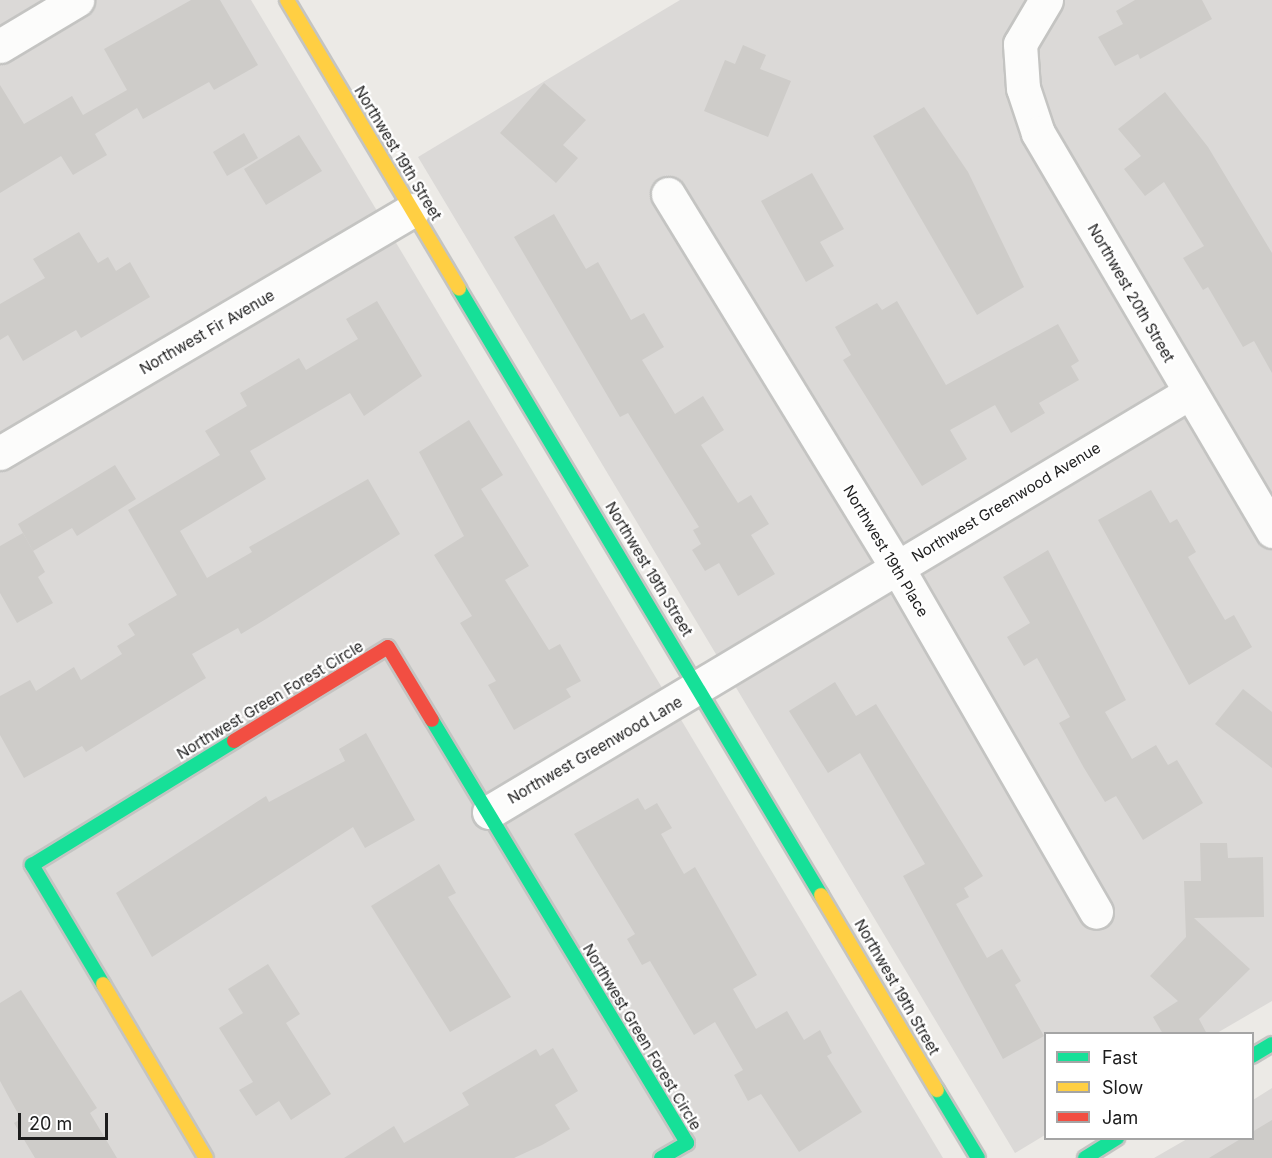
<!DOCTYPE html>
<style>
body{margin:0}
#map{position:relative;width:1272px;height:1158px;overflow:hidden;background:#eceae6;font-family:Inter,sans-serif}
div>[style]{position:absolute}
.residential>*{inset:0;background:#dbd9d7}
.building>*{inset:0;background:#ceccc9}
.roads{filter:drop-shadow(2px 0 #c4c4c2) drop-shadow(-2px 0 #c4c4c2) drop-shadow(0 2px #c4c4c2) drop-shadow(0 -2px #c4c4c2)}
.street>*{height:33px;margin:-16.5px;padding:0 16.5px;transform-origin:16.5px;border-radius:16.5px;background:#fcfcfb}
.fast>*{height:14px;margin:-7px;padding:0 7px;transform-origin:7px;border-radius:7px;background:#16e098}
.slow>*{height:14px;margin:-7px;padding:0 7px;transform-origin:7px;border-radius:7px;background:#ffcf43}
.jam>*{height:14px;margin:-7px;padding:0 7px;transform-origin:7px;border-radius:7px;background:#f24e42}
span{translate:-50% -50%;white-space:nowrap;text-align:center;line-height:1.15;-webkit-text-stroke:4.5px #fff;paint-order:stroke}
.street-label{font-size:15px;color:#1d1d1d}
.legend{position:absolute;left:1044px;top:1032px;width:210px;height:108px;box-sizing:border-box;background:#fff;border:2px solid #a5a5a5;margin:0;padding:8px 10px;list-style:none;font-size:18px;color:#1d1d1d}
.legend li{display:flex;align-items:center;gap:12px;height:30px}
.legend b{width:30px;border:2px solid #a5a5a5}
.scale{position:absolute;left:18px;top:1113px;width:90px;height:27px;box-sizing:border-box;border:3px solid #1d1d1d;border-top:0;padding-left:8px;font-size:18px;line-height:21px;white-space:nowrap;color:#1d1d1d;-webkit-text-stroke:4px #fff;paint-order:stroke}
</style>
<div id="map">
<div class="residential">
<i style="clip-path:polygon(0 0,251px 0,943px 1158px,0 1158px)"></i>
<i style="clip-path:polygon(680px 0,1272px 0,1272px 1001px,1217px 1033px,1046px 1034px,1045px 1135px,1015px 1153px,418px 157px)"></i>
<i style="clip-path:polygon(1272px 1088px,1272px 1158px,1154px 1158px,1187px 1139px,1252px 1138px,1253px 1100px)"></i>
</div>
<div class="building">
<i style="clip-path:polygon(191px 0,220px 0,258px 65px,214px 90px,209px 82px,143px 119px,137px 108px,95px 134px,107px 155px,73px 175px,61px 156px,0 193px,0 85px,24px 124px,72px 96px,83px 115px,127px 90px,104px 49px)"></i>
<i style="clip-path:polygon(1135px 0,1202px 0,1212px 19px,1140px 59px,1138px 54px,1115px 66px,1098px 37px,1123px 24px,1116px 11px)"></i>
<i style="clip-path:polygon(743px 45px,766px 55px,760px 69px,791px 81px,768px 137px,704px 111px,725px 60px,735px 64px)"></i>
<i style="clip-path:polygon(544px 83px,586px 120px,563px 145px,578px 158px,556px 183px,500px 133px)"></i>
<i style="clip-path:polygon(1165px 92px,1208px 147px,1272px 253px,1272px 373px,1254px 341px,1243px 347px,1208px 287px,1203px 290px,1183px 258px,1204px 246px,1164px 182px,1145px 196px,1124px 169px,1141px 156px,1118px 129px)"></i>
<i style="clip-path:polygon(924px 107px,968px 172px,1024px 287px,977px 315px,873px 136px)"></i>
<i style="clip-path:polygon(244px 133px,258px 158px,227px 176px,213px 152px)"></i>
<i style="clip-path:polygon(299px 135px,322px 171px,266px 205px,244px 169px)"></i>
<i style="clip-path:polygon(812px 173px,844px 229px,820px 242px,834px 266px,806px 282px,761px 201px)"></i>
<i style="clip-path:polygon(554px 214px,586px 269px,598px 262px,631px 320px,644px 313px,664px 347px,642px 360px,675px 414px,703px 396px,724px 430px,701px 445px,738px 503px,751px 495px,769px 524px,751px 535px,775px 574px,738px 596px,719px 563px,705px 571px,692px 550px,701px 544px,693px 530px,699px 527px,628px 413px,620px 417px,514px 237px)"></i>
<i style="clip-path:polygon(79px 232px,98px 263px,108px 257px,116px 271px,130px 262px,150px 297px,81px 338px,76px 330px,23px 361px,8px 335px,0 340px,0 304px,45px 278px,33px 259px)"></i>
<i style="clip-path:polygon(377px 301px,422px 376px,364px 416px,350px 393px,250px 451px,266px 479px,180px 531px,207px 578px,252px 552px,249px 547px,368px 479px,400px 534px,266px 619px,241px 634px,238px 628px,192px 654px,206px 678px,86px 752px,82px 746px,24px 778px,0 735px,0 696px,30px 680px,36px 691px,74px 667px,81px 680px,122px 654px,117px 646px,135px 635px,128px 624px,177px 595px,128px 510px,220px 455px,205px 431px,247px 406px,240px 393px,299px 358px,306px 370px,358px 339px,346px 319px)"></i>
<i style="clip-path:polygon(897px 301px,946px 385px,1058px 324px,1079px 361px,1071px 366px,1079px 380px,1039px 403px,1045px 413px,1011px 433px,995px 405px,950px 430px,967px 459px,922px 486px,843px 360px,851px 355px,835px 327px,877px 303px,882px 310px)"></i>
<i style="clip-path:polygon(469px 420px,503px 475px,481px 489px,529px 566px,505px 580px,549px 650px,560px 644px,581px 681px,566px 689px,571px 697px,514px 730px,488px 685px,496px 681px,460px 623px,472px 616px,434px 555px,464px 536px,419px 452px)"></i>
<i style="clip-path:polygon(115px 465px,136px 499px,77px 536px,72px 528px,33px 551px,18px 524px)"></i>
<i style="clip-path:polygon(1151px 490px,1170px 523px,1177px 519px,1196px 552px,1188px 557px,1225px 620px,1234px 615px,1252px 647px,1189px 685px,1098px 520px)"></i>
<i style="clip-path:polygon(23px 533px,45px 572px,38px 577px,53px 603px,17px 623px,0 593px,0 546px)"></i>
<i style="clip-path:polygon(1048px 550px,1126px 700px,1105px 712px,1132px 759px,1156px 745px,1168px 765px,1177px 760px,1203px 803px,1143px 840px,1116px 796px,1105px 802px,1084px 768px,1059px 723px,1070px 717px,1037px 658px,1024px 666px,1007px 637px,1030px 623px,1003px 577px)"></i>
<i style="clip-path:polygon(835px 682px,856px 716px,876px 704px,983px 876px,964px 888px,969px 897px,956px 904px,987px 958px,1002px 949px,1021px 981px,1015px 985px,1044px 1036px,1003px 1059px,903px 876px,925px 864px,860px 753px,828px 773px,789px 711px)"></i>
<i style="clip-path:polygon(1243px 689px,1272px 712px,1272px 768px,1215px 724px)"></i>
<i style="clip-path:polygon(366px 733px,415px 820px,365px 848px,353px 827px,152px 957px,116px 893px,266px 796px,269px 802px,345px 761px,339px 749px)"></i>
<i style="clip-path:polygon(638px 798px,645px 810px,657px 803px,672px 828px,661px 834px,684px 874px,695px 867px,757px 975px,733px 989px,756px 1029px,787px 1011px,804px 1040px,820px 1030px,832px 1053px,827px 1056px,862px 1112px,799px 1152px,761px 1094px,748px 1101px,734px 1075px,743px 1070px,715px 1022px,694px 1035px,650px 961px,642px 965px,627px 939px,635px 934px,574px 834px)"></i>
<i style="clip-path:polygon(1200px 843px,1227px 843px,1228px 858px,1263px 857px,1264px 917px,1194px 918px,1250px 969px,1199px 1019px,1207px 1034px,1163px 1034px,1153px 1017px,1178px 1001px,1150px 976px,1186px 937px,1184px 881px,1201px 881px)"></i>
<i style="clip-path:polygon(439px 864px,456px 893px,448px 897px,511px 997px,450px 1032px,371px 906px)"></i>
<i style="clip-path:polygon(268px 964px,300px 1014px,286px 1023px,331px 1094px,291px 1120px,279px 1101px,256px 1116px,239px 1090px,253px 1082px,219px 1028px,243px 1013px,228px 989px)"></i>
<i style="clip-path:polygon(21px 990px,97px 1108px,90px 1113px,117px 1158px,35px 1158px,14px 1123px,21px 1119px,0 1081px,0 1003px)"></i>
<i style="clip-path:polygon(553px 1048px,578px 1091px,555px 1105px,570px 1129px,542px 1145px,514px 1158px,344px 1158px,394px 1126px,404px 1143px,469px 1105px,462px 1093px,536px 1049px,540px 1056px)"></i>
<i style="clip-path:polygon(1272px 1120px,1272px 1158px,1209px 1158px,1242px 1138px,1252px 1138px,1252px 1132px)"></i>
</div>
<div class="roads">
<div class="street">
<i style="left:1046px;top:0;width:51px;rotate:120.6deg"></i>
<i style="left:1020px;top:44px;width:44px;rotate:86.1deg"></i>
<i style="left:1023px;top:88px;width:47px;rotate:71.6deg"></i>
<i style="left:1038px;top:133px;width:462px;rotate:59.5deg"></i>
<i style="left:0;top:46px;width:90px;rotate:-30.9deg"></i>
<i style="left:668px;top:194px;width:438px;rotate:58.5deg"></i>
<i style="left:897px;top:567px;width:398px;rotate:60deg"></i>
<i style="left:0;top:453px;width:479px;rotate:-30.5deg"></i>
<i style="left:489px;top:812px;width:816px;rotate:-30.9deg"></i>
</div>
<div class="fast">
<i style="left:459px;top:289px;width:706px;rotate:59.15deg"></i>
<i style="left:432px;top:720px;width:494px;rotate:58.9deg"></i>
<i style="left:687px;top:1143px;width:30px;rotate:150deg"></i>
<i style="left:103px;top:984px;width:139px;rotate:-120.8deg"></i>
<i style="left:32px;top:865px;width:237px;rotate:-31.5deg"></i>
<i style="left:1252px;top:1056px;width:23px;rotate:-31deg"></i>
<i style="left:937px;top:1090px;width:79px;rotate:58.9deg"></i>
<i style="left:1085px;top:1158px;width:38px;rotate:-32deg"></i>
</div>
<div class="slow">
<i style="left:287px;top:0;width:336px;rotate:59.2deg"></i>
<i style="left:821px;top:895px;width:227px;rotate:59.3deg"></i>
<i style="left:103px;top:984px;width:202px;rotate:59.4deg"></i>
</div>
<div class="jam">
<i style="left:234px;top:741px;width:180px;rotate:-31.4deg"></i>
<i style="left:388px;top:647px;width:85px;rotate:58.9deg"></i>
</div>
</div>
<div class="street-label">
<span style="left:398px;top:153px;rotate:59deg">Northwest 19th Street</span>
<span style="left:1131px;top:293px;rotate:60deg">Northwest 20th Street</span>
<span style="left:207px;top:332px;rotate:-30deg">Northwest Fir Avenue</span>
<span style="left:1006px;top:502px;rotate:-31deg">Northwest Greenwood Avenue</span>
<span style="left:886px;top:551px;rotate:59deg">Northwest 19th Place</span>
<span style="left:649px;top:569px;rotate:59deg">Northwest 19th Street</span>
<span style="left:270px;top:700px;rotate:-31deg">Northwest Green Forest Circle</span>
<span style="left:595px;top:750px;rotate:-30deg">Northwest Greenwood Lane</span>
<span style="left:897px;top:987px;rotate:60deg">Northwest 19th Street</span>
<span style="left:642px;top:1037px;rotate:59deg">Northwest Green Forest Circle</span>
</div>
<ul class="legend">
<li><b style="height:8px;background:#16e098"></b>Fast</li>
<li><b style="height:8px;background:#ffcf43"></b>Slow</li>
<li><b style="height:8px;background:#f24e42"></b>Jam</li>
</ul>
<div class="scale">20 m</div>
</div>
